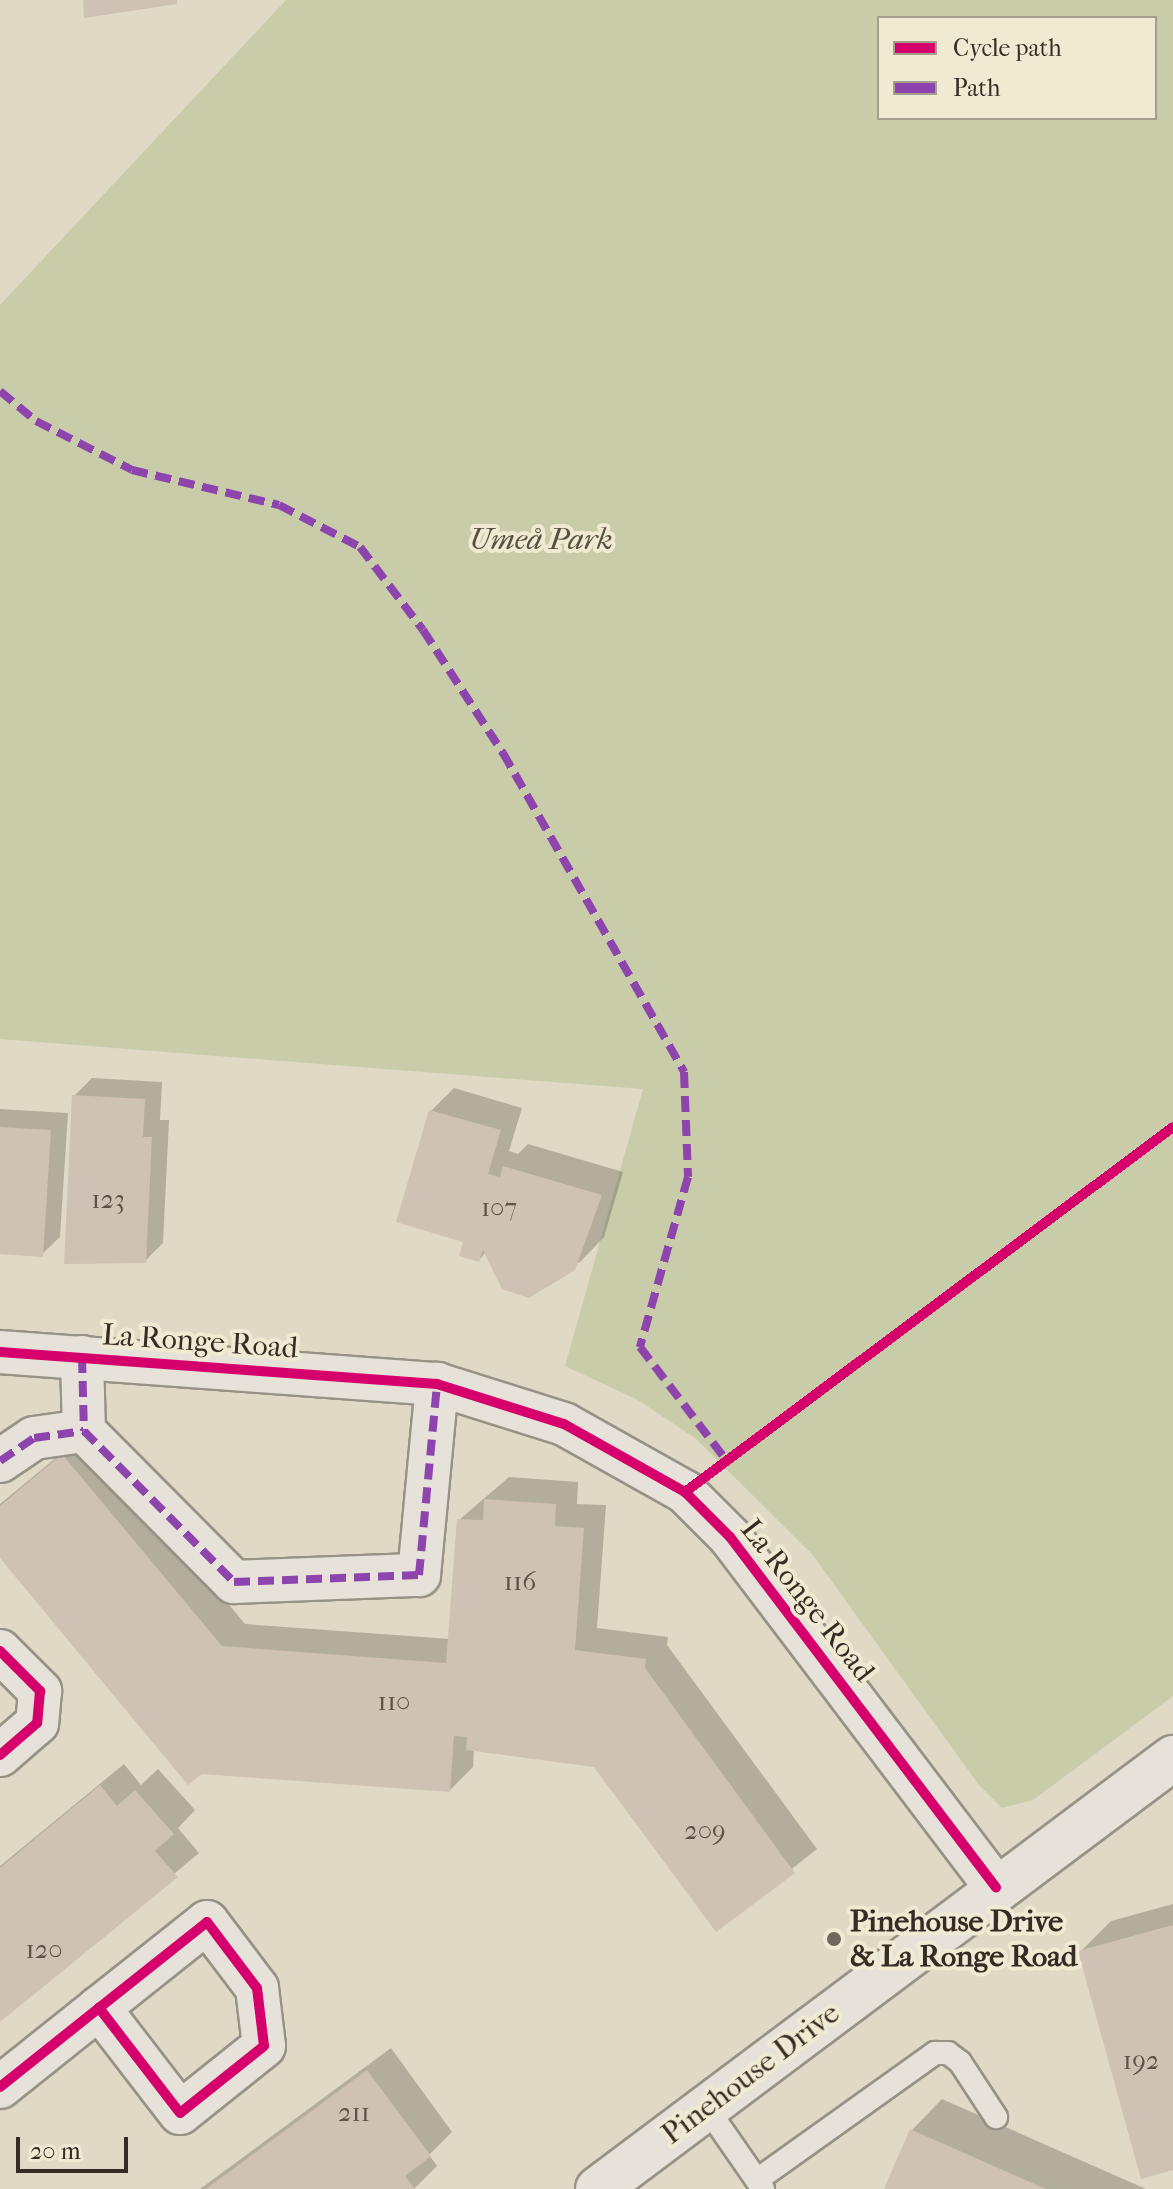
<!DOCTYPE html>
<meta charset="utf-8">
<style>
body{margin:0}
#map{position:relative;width:1173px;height:2189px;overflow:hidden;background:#dfd9c5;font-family:"IM FELL French Canon",serif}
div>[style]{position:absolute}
.green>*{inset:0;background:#c8cca8}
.shadow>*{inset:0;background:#0003}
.building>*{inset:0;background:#cfc1b3}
.roads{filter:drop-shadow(2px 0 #969286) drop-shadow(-2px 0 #969286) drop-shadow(0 2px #969286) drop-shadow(0 -2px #969286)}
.lane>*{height:22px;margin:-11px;padding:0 11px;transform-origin:11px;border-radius:11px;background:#e6e2d9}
.street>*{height:42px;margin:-21px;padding:0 21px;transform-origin:21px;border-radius:21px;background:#e6e2d9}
.secondary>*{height:44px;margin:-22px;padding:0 22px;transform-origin:22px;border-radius:22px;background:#e6e2d9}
.quiet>*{height:8px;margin-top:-4px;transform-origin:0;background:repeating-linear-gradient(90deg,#8e44ad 0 16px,transparent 0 24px)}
.cycleway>*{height:10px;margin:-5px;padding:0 5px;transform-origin:5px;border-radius:5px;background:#d6006c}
.dots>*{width:22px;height:22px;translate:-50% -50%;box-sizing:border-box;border:4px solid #f1ead2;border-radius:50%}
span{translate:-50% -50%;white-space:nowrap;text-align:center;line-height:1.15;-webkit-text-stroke:8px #f1ead2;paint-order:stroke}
.number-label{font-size:26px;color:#5d5149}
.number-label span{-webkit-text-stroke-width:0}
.park-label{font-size:30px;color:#565140;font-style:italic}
.street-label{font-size:30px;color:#362b25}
.poi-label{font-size:30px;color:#362b25;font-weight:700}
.left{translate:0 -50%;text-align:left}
.legend{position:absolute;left:877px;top:16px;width:280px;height:104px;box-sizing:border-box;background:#f1ead2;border:2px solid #a69e8d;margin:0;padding:10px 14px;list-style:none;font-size:24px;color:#362b25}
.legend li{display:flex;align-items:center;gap:16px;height:40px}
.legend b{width:40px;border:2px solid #a69e8d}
.scale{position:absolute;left:16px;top:2137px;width:112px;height:36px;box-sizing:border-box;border:4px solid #362b25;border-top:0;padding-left:10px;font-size:24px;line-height:28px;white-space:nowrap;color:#362b25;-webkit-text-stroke:6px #f1ead2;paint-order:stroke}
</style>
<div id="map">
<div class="green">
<i style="clip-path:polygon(evenodd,286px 0,1173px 0,1173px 1696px,1033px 1800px,1002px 1808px,979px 1785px,812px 1554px,695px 1438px,638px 1400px,565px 1366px,643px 1089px,0 1039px,0 305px,286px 0,879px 18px,1155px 18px,1155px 118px,879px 118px,879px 18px)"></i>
</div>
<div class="shadow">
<i style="clip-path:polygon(92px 1078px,162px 1082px,160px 1120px,169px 1120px,163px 1243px,145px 1261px,66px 1262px,74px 1096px)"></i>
<i style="clip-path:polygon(454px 1088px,522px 1108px,509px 1151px,518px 1154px,528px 1144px,623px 1172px,604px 1237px,581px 1261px,529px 1295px,486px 1252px,479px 1260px,466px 1241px,431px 1111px)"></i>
<i style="clip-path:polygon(0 1109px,68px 1113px,60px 1237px,42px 1254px,0 1252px)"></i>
<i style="clip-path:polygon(86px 1433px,245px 1624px,450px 1639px,459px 1520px,509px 1477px,578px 1482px,577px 1504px,606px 1505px,597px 1628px,668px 1637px,667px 1645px,817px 1849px,716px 1929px,596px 1765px,474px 1749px,473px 1767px,450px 1790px,0 1555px,0 1504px)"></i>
<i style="clip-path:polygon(124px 1764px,141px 1785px,158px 1769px,195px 1810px,178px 1828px,199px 1853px,0 2019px,0 1866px)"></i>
<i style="clip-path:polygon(1173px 1904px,1173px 2168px,1080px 1952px,1111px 1921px)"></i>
<i style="clip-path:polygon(391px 2048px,452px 2132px,429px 2155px,437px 2166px,414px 2189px,200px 2189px)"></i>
<i style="clip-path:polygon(942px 2099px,1146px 2189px,886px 2189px,912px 2130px)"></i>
</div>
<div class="building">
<i style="clip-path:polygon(83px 0,177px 0,177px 4px,84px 18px)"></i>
<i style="clip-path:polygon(72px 1095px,145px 1099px,143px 1137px,152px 1137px,146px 1263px,64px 1264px)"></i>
<i style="clip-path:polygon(429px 1110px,501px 1130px,488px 1174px,500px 1177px,503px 1166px,602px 1195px,575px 1270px,529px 1298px,502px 1289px,483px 1250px,479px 1262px,459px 1256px,463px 1242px,396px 1222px)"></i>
<i style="clip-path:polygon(0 1127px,51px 1130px,43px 1257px,0 1254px)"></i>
<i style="clip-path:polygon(62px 1454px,222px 1646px,446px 1663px,457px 1519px,483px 1520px,484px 1499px,556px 1504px,555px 1526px,584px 1528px,575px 1650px,646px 1659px,645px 1668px,795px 1873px,716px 1932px,594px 1767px,466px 1750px,467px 1737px,454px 1736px,450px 1792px,202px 1774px,188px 1785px,0 1558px,0 1506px)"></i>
<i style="clip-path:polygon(100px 1785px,117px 1806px,135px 1790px,174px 1834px,155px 1851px,178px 1877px,0 2022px,0 1868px)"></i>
<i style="clip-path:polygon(1173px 1925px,1173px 2170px,1141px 2179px,1078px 1951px)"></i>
<i style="clip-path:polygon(367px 2070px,431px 2156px,405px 2176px,415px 2189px,206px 2189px)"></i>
<i style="clip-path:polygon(910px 2129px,1046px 2189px,884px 2189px)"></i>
</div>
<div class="roads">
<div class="lane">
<i style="left:706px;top:2107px;width:100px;rotate:55.2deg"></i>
<i style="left:757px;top:2180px;width:219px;rotate:-35.5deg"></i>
<i style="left:935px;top:2053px;width:13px"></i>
<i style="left:948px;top:2053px;width:15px;rotate:37deg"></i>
<i style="left:960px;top:2062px;width:66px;rotate:56.8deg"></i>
</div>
<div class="street">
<i style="left:0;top:1352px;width:438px;rotate:4.2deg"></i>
<i style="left:437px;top:1384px;width:133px;rotate:17.5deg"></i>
<i style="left:564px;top:1424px;width:139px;rotate:29.3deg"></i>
<i style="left:685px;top:1492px;width:64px;rotate:45deg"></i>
<i style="left:730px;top:1537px;width:440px;rotate:52.8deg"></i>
<i style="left:82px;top:1357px;width:74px;rotate:88.5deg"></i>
<i style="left:84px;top:1431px;width:213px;rotate:45.2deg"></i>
<i style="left:234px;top:1582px;width:185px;rotate:-2.2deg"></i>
<i style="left:419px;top:1575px;width:192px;rotate:-84.6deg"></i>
<i style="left:0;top:1461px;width:41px;rotate:-34.1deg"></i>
<i style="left:34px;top:1438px;width:50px;rotate:-8deg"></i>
<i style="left:0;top:1651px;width:57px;rotate:45deg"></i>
<i style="left:40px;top:1691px;width:32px;rotate:95deg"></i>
<i style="left:37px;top:1723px;width:49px;rotate:139.1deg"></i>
<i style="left:0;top:2087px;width:127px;rotate:-38.6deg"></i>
<i style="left:99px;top:2008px;width:138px;rotate:-38.5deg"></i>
<i style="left:207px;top:1922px;width:83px;rotate:52.9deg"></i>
<i style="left:257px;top:1988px;width:58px;rotate:83.1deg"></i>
<i style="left:264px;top:2046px;width:107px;rotate:141.4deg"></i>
<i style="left:180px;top:2113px;width:133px;rotate:-127.6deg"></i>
</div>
<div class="secondary">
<i style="left:598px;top:2189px;width:719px;rotate:-36.85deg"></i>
</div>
</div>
<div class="quiet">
<i style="left:0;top:391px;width:47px;rotate:39.8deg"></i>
<i style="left:36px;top:421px;width:108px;rotate:27deg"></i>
<i style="left:132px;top:470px;width:151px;rotate:13.4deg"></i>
<i style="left:279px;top:505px;width:91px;rotate:27.4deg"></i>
<i style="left:360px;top:547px;width:104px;rotate:52.8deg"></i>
<i style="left:423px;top:630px;width:147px;rotate:57deg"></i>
<i style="left:503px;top:753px;width:367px;rotate:60.4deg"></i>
<i style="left:684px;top:1072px;width:105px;rotate:87.8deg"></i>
<i style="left:688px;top:1177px;width:177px;rotate:105.8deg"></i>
<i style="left:640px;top:1347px;width:143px;rotate:52.7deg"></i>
<i style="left:82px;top:1357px;width:74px;rotate:88.5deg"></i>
<i style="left:84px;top:1431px;width:213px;rotate:45.2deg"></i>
<i style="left:234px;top:1582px;width:185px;rotate:-2.2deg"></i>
<i style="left:419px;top:1575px;width:192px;rotate:-84.6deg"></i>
<i style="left:0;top:1461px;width:41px;rotate:-34.1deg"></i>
<i style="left:34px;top:1438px;width:50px;rotate:-8deg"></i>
</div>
<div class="cycleway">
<i style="left:0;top:1352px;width:438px;rotate:4.2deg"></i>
<i style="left:437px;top:1384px;width:133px;rotate:17.5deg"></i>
<i style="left:564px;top:1424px;width:139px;rotate:29.3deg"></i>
<i style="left:685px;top:1492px;width:64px;rotate:45deg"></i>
<i style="left:730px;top:1537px;width:440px;rotate:52.8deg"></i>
<i style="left:685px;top:1492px;width:609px;rotate:-36.79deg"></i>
<i style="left:0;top:1651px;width:57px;rotate:45deg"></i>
<i style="left:40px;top:1691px;width:32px;rotate:95deg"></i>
<i style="left:37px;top:1723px;width:49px;rotate:139.1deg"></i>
<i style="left:0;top:2087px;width:127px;rotate:-38.6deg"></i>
<i style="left:99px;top:2008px;width:138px;rotate:-38.5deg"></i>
<i style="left:207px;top:1922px;width:83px;rotate:52.9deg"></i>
<i style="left:257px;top:1988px;width:58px;rotate:83.1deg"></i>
<i style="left:264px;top:2046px;width:107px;rotate:141.4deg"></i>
<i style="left:180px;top:2113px;width:133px;rotate:-127.6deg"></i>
</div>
<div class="dots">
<i style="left:834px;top:1939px;background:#71685d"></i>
</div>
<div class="number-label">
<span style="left:108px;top:1200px">123</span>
<span style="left:499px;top:1208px">107</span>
<span style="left:520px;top:1582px">116</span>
<span style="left:394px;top:1702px">110</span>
<span style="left:705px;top:1831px">209</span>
<span style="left:44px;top:1950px">120</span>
<span style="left:1141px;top:2061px">192</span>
<span style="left:354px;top:2113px">211</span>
</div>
<div class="park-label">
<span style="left:541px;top:540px">Umeå Park</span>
</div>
<div class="street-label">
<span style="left:200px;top:1342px;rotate:4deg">La Ronge Road</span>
<span style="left:807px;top:1601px;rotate:52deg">La Ronge Road</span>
<span style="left:751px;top:2074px;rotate:-37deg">Pinehouse Drive</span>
</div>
<div class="poi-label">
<span class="left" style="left:850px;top:1939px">Pinehouse Drive<br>&amp; La Ronge Road</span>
</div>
<ul class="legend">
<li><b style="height:10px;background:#d6006c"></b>Cycle path</li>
<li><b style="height:10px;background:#8e44ad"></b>Path</li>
</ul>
<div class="scale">20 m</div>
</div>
